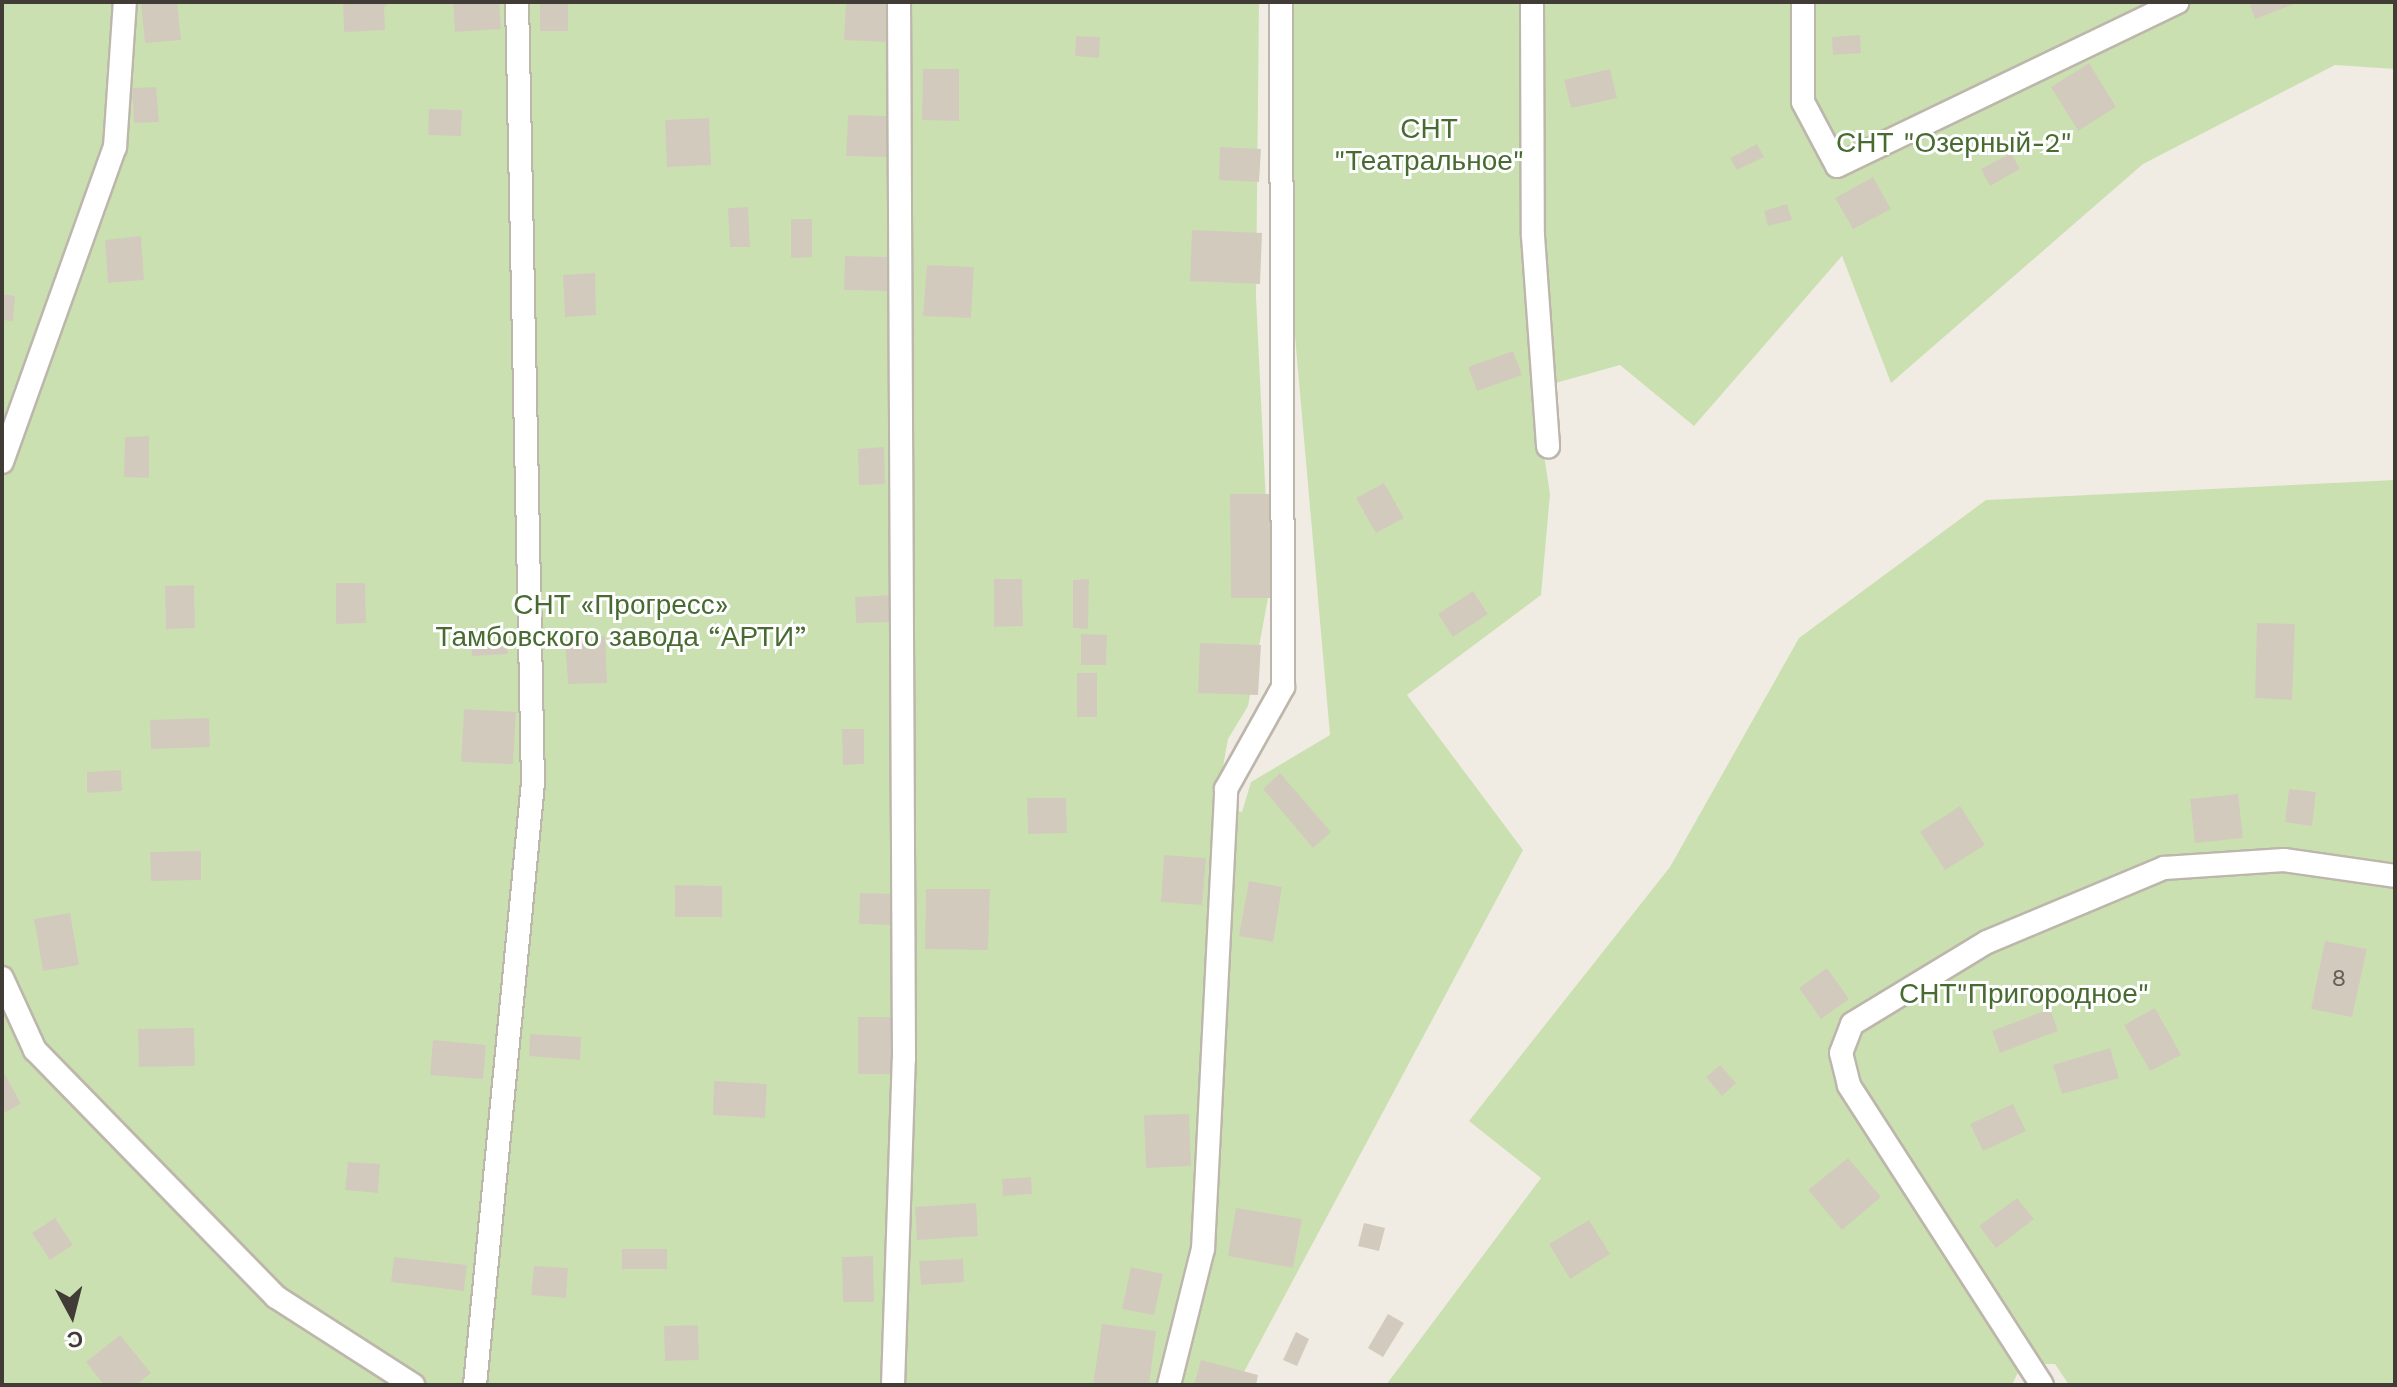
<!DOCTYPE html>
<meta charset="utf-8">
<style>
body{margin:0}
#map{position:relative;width:2397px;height:1387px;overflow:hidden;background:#f0ece4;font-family:"Work Sans",sans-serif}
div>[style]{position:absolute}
.green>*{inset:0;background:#cbe0b1}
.building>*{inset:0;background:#d3cabe}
.roads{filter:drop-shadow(2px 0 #bdb6ab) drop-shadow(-2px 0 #bdb6ab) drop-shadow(0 2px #bdb6ab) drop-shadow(0 -2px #bdb6ab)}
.lane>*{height:22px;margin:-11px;padding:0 11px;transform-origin:11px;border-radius:11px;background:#fff}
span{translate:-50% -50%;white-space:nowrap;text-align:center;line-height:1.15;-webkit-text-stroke:6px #fff;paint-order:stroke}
.number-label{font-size:24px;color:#666057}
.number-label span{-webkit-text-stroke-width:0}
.park-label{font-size:28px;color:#476b30}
.frame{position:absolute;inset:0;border:4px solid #413c35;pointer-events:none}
.north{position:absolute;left:32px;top:1275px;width:80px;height:80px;-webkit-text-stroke:6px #fff;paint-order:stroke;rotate:173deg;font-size:22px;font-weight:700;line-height:32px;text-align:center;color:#413c35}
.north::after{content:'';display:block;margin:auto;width:28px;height:36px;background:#413c35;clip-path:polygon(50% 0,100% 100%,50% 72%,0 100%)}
</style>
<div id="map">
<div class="green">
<i style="clip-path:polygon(2px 2px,1259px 2px,1256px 296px,1270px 587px,1248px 706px,1228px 739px,1216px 806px,1242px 812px,1251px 782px,1330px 735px,1284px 211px,1289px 2px,2395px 2px,2395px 69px,2335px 65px,2143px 164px,1891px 383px,1842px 256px,1694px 426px,1620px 365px,1534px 389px,1550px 494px,1541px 595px,1407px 695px,1523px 850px,1237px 1385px,2px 1385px)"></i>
<i style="clip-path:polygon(2395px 480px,2395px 1385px,2069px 1385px,2055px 1364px,2022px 1364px,2012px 1385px,1386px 1385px,1541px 1178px,1469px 1121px,1670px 867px,1799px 638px,1986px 500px)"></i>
</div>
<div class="building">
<i style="clip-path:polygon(163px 2px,177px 2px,181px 40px,145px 43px,141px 4px)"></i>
<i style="clip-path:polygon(343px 2px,392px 2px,384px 7px,385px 30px,344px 32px)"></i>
<i style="clip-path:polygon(453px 2px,499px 2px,501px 29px,455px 32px)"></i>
<i style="clip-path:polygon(540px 2px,568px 2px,568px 31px,540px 31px)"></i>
<i style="clip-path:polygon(846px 2px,890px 2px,888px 42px,844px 40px)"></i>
<i style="clip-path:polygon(2249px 2px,2300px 2px,2255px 19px)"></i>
<i style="clip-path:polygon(1860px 35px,1861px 53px,1833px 55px,1832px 37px)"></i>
<i style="clip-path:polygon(1076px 36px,1100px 37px,1099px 58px,1075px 56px)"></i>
<i style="clip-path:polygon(2089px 63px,2116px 107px,2078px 131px,2051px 87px)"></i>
<i style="clip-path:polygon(923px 69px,959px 69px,959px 121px,922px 120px)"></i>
<i style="clip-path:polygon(1610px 69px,1617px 98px,1571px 108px,1564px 80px)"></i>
<i style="clip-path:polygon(156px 87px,159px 122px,134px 123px,132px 88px)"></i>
<i style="clip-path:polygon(429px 109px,462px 110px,461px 136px,428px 135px)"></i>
<i style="clip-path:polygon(848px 115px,890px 116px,889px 157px,846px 156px)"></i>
<i style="clip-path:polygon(709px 118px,711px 165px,667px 167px,665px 120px)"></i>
<i style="clip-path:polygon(1757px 144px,1764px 157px,1737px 170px,1730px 158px)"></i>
<i style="clip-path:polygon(1220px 147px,1261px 149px,1259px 182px,1219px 180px)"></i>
<i style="clip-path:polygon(2011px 153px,2020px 169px,1990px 186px,1981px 169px)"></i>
<i style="clip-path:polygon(1873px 177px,1891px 209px,1853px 229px,1835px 198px)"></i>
<i style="clip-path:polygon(1787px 204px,1792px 220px,1768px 226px,1764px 211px)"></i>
<i style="clip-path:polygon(748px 207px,750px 247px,730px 247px,728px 208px)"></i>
<i style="clip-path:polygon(791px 219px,812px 219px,812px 257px,791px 258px)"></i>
<i style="clip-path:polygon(1192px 230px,1262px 233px,1260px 284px,1190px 281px)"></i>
<i style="clip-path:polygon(141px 236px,144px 280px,108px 283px,105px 240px)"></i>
<i style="clip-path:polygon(845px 256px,889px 257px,888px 291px,844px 290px)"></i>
<i style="clip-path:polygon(927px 265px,974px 267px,971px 318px,923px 316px)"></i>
<i style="clip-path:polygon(595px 273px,596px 315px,565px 317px,563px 275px)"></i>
<i style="clip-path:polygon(2px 294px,15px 296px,13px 321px,2px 320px)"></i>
<i style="clip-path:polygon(1513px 351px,1522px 375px,1477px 391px,1468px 367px)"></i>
<i style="clip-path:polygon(149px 436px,149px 478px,124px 477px,125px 437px)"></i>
<i style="clip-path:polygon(884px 447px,885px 484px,859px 485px,858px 449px)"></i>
<i style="clip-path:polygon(1384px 483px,1404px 518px,1376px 533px,1356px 498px)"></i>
<i style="clip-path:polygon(1230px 494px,1271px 494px,1272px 598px,1231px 598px)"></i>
<i style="clip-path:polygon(994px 579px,1022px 579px,1023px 626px,994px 627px)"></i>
<i style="clip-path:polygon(1089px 579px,1088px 629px,1073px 628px,1073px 580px)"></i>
<i style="clip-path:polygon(336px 583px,365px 583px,366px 623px,336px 624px)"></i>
<i style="clip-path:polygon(194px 585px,195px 628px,166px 629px,165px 586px)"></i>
<i style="clip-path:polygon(1473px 591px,1488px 614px,1453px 637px,1438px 614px)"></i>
<i style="clip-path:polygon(891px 595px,892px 622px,856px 623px,855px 597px)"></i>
<i style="clip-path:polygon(2257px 623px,2295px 624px,2292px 700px,2255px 698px)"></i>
<i style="clip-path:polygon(1081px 634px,1107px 635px,1106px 665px,1081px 665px)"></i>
<i style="clip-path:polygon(605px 636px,607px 683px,568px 684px,565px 639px)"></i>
<i style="clip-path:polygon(506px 641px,508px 654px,472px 656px,471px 643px)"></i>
<i style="clip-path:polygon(1200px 643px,1261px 645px,1258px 695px,1198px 693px)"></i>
<i style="clip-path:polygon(1077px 673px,1097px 673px,1097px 717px,1077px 717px)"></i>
<i style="clip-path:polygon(464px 709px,516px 712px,513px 764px,461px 762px)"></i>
<i style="clip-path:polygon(209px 718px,210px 747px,151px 749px,150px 720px)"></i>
<i style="clip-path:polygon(842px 729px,864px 729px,864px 764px,843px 765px)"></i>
<i style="clip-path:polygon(121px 770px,122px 791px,87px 793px,87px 772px)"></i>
<i style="clip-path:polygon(1280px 773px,1331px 832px,1313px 848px,1263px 789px)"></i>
<i style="clip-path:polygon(2289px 789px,2316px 792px,2312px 826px,2285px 822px)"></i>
<i style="clip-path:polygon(2238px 794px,2243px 838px,2195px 843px,2190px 799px)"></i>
<i style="clip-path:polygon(1027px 798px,1066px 798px,1067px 833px,1028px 834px)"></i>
<i style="clip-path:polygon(1960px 806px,1985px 845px,1945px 870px,1920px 832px)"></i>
<i style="clip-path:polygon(201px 851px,201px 880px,151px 881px,150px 852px)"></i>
<i style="clip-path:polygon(1164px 855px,1206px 858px,1202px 905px,1161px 902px)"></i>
<i style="clip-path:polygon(1249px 881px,1282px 887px,1273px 942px,1239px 936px)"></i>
<i style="clip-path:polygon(675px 885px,722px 886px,722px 917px,675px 917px)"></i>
<i style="clip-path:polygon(926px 889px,990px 889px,988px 950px,925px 949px)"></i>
<i style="clip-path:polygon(860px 893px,898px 894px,897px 925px,859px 924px)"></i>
<i style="clip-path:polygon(70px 913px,79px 965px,43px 971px,34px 919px)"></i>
<i style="clip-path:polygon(2325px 941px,2367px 949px,2352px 1017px,2311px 1009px)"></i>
<i style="clip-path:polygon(1827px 968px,1849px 999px,1821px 1019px,1799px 988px)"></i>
<i style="clip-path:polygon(2155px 1008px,2181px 1055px,2150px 1071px,2124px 1025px)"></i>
<i style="clip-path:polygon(2050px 1009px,2058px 1031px,2000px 1053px,1992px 1031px)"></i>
<i style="clip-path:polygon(858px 1017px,891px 1017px,893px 1074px,858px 1074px)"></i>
<i style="clip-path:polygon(194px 1028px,195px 1066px,139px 1067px,138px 1029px)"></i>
<i style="clip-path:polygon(530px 1034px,581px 1037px,580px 1060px,529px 1056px)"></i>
<i style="clip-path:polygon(433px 1040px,486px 1045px,483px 1079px,430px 1075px)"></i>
<i style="clip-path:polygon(2110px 1048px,2119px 1078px,2062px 1094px,2053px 1065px)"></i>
<i style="clip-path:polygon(1720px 1065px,1736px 1083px,1722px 1096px,1706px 1077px)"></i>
<i style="clip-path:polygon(2px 1069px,21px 1104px,2px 1114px)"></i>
<i style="clip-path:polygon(714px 1081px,767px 1084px,765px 1118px,713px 1115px)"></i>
<i style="clip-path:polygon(2013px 1104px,2026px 1131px,1983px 1151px,1970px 1124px)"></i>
<i style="clip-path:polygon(1189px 1114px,1191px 1166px,1146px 1168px,1144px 1115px)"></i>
<i style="clip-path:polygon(1848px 1158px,1881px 1197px,1842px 1230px,1808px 1190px)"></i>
<i style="clip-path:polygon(348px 1162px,380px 1164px,378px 1193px,345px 1190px)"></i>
<i style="clip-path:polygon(1031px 1177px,1032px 1194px,1003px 1196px,1002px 1179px)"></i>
<i style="clip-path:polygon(2017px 1198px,2034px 1219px,1996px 1248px,1979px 1226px)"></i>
<i style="clip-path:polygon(976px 1203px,978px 1236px,917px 1240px,915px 1207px)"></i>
<i style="clip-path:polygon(1236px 1208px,1302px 1219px,1293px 1268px,1228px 1256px)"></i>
<i style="clip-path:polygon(55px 1218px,73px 1245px,50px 1260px,32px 1233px)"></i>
<i style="clip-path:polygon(1589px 1220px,1610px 1254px,1570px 1279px,1549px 1244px)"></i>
<i style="clip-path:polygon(1364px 1223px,1385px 1228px,1379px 1251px,1358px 1246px)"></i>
<i style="clip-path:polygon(622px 1249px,667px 1249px,667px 1269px,622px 1269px)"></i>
<i style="clip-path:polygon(873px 1256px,874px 1302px,843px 1302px,842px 1257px)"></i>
<i style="clip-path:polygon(394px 1257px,467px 1265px,464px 1291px,391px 1282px)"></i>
<i style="clip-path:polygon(963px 1259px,964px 1282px,921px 1285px,919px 1261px)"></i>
<i style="clip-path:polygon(534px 1266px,568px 1268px,566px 1298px,531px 1295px)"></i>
<i style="clip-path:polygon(1131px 1267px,1163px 1274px,1154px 1315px,1122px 1309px)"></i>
<i style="clip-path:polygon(1388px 1314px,1404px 1323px,1383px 1357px,1368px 1348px)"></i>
<i style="clip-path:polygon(1102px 1324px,1156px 1331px,1149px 1385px,1093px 1385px)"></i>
<i style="clip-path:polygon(698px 1325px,699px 1360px,665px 1361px,664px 1326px)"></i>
<i style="clip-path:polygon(1296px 1332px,1309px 1339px,1297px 1366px,1283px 1360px)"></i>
<i style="clip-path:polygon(120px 1335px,151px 1373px,136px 1385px,104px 1385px,86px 1362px)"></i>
<i style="clip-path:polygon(1201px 1360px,1258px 1375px,1256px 1385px,1194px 1385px)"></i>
</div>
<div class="roads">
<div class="lane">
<i style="left:1532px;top:2px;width:234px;rotate:89.8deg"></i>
<i style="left:1533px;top:236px;width:211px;rotate:85.9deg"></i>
<i style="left:1803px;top:2px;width:100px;rotate:90deg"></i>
<i style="left:1803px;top:102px;width:72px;rotate:62deg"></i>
<i style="left:1837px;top:166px;width:378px;rotate:-25.7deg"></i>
<i style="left:2px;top:462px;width:335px;rotate:-70.3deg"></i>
<i style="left:115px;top:147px;width:145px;rotate:-86.1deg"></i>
<i style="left:2px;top:978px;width:79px;rotate:65.4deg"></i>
<i style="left:35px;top:1050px;width:345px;rotate:45.7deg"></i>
<i style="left:276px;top:1297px;width:163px;rotate:32.7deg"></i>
<i style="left:475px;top:1385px;width:605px;rotate:-84.5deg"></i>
<i style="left:533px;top:783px;width:781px;rotate:-91.17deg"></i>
<i style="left:893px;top:1385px;width:326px;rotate:-88.1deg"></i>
<i style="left:904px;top:1059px;width:1057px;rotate:-90.27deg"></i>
<i style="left:1169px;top:1385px;width:140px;rotate:-76deg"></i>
<i style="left:1203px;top:1249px;width:461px;rotate:-87.1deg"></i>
<i style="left:1226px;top:789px;width:117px;rotate:-60.8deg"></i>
<i style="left:1283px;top:687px;width:685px;rotate:-90.17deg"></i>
<i style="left:2042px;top:1385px;width:357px;rotate:-122.8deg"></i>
<i style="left:1849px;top:1085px;width:33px;rotate:-104deg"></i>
<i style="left:1841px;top:1053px;width:31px;rotate:-69deg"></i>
<i style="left:1852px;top:1024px;width:158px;rotate:-31.3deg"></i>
<i style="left:1987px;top:942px;width:192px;rotate:-22.7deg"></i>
<i style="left:2164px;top:868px;width:120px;rotate:-3.8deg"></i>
<i style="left:2284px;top:860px;width:112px;rotate:8.2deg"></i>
</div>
</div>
<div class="number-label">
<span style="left:2339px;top:979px">8</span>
</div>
<div class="park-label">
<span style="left:1429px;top:145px">СНТ<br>"Театральное"</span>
<span style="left:1954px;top:143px">СНТ "Озерный-2"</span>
<span style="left:621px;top:621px">СНТ «Прогресс»<br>Тамбовского завода “АРТИ”</span>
<span style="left:2024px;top:994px">СНТ"Пригородное"</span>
</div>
<div class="frame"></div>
<div class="north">С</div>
</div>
